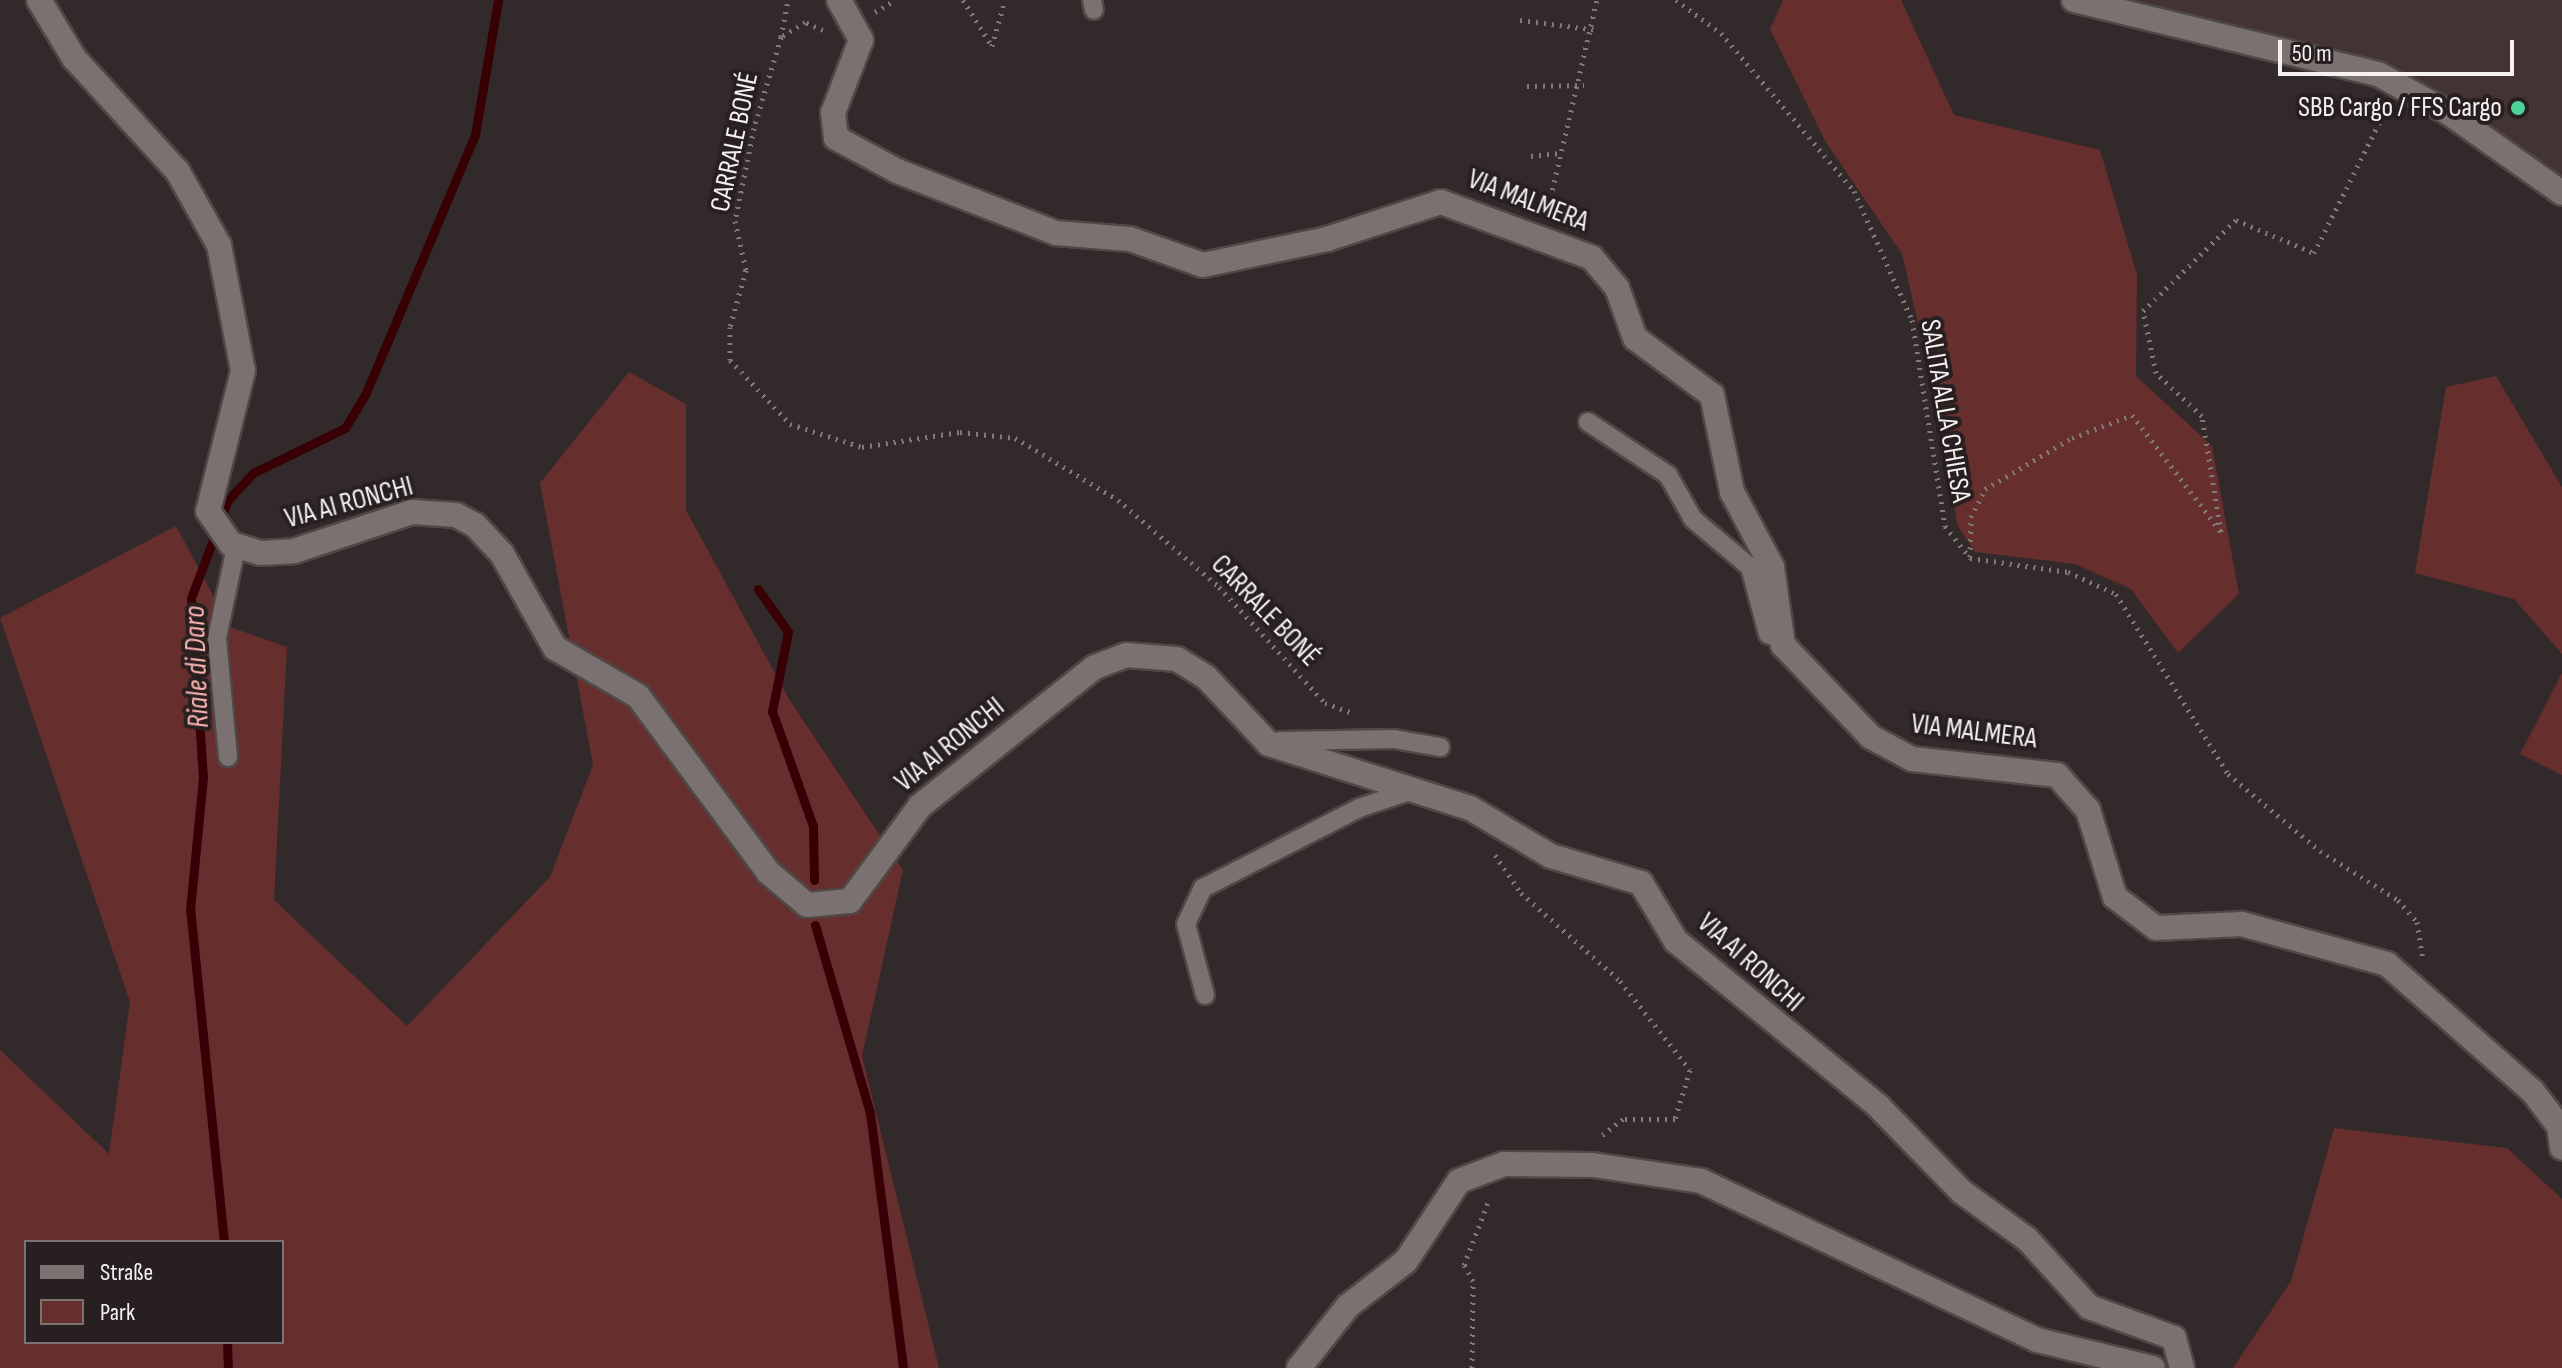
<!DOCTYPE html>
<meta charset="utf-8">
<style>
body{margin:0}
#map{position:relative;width:2562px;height:1368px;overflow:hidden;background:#322a2a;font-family:"Sofia Sans Condensed",sans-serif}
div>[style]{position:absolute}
.built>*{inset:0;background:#433433}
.green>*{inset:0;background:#662e2d}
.stream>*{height:9px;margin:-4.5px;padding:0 4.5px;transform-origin:4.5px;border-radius:4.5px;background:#380005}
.path>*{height:5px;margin-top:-2.5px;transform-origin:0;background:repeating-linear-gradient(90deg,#817a7a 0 2px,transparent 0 8px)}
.roads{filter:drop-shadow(2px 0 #4f4847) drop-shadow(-2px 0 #4f4847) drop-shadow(0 2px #4f4847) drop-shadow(0 -2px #4f4847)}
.lane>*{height:18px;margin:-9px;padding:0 9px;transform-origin:9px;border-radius:9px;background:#7b7171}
.street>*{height:24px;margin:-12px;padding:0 12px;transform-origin:12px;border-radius:12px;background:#7b7171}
.dots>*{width:22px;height:22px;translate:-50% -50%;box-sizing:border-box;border:4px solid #282020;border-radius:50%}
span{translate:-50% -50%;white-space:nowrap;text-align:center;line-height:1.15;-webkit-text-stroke:8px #282020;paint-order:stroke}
.poi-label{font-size:28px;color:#f6f0f0}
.right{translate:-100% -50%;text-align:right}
.street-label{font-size:28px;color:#f6f0f0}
.water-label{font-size:30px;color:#fbb3af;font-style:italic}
.legend{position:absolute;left:24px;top:1240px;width:260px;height:104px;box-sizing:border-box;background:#282020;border:2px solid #7a7373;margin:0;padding:10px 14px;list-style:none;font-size:24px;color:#f6f0f0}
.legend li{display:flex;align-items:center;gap:16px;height:40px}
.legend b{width:40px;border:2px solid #7a7373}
.scale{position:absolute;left:2278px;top:40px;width:236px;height:36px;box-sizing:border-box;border:4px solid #f6f0f0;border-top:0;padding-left:10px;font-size:24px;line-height:28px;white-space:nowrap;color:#f6f0f0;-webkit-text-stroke:6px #282020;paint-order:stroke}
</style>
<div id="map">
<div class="built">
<i style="clip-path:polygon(2074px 0,2562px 0,2562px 182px,2448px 101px)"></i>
</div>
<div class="green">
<i style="clip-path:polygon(1783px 0,1901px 0,1954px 115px,2100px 150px,2137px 275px,2136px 376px,2212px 446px,2239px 594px,2178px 653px,2131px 589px,2075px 564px,1975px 552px,1957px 525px,1945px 439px,1902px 254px,1825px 141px,1770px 29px)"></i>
<i style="clip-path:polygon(evenodd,629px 372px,686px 404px,686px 510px,789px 699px,903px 870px,862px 1056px,939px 1368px,0 1368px,0 1050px,109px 1154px,130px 1002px,0 618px,176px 526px,230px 627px,287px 647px,274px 900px,407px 1026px,550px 877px,593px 765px,540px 483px,629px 372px,26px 1242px,282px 1242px,282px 1342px,26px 1342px,26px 1242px)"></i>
<i style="clip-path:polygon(2496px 376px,2562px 487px,2562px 654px,2514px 599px,2415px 573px,2446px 387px)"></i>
<i style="clip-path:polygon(2562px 673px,2562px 775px,2520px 754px)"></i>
<i style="clip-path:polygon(2334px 1128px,2507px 1148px,2562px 1199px,2562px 1368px,2233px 1368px,2291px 1281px)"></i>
</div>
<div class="stream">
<i style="left:758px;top:589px;width:52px;rotate:55.1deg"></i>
<i style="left:788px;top:632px;width:81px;rotate:101.4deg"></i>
<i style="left:772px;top:711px;width:122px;rotate:70.4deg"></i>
<i style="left:813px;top:826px;width:54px;rotate:88.9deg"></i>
<i style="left:815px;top:925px;width:196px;rotate:73.7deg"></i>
<i style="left:870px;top:1113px;width:257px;rotate:82.6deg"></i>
<i style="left:224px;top:1242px;width:334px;rotate:-95.8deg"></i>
<i style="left:190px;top:910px;width:133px;rotate:-84.4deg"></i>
<i style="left:203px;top:778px;width:180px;rotate:-93.8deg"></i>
<i style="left:191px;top:598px;width:105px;rotate:-69.3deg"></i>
<i style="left:228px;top:500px;width:37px;rotate:-47deg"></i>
<i style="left:253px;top:473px;width:102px;rotate:-26.1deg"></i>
<i style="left:345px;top:428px;width:39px;rotate:-59deg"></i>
<i style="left:365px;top:395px;width:282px;rotate:-67.1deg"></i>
<i style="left:475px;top:135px;width:137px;rotate:-80.3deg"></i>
<i style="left:227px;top:1342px;width:26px;rotate:88deg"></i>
</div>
<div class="path">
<i style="left:963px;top:0;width:54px;rotate:57.8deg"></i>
<i style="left:992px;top:46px;width:48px;rotate:-74.2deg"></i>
<i style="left:1676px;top:0;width:56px;rotate:36.3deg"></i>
<i style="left:1721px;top:33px;width:207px;rotate:49.9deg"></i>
<i style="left:1854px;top:191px;width:141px;rotate:65.8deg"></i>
<i style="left:1912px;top:320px;width:209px;rotate:80.9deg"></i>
<i style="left:1945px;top:526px;width:41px;rotate:52deg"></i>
<i style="left:1970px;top:558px;width:99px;rotate:8.1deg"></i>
<i style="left:2068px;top:572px;width:53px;rotate:24.6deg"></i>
<i style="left:2116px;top:594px;width:212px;rotate:58.1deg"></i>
<i style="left:2228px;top:774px;width:120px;rotate:39.9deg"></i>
<i style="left:2320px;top:851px;width:92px;rotate:32.1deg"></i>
<i style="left:2398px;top:900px;width:29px;rotate:49deg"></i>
<i style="left:2417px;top:922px;width:36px;rotate:81deg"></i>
<i style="left:875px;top:12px;width:23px;rotate:-31deg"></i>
<i style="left:1520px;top:20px;width:78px;rotate:7.4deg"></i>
<i style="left:823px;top:30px;width:20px;rotate:-156deg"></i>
<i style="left:805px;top:22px;width:28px;rotate:148deg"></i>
<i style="left:781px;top:37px;width:95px;rotate:106.5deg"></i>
<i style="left:754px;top:128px;width:95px;rotate:101.5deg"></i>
<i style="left:735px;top:221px;width:50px;rotate:77.3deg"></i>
<i style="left:746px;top:270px;width:59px;rotate:105.7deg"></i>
<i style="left:730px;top:327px;width:33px;rotate:90deg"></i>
<i style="left:730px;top:360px;width:88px;rotate:46.8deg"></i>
<i style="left:790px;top:424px;width:76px;rotate:17.7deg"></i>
<i style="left:862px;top:447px;width:99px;rotate:-8.7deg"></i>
<i style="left:960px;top:432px;width:55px;rotate:6.2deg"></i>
<i style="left:1015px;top:438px;width:120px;rotate:31deg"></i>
<i style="left:1118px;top:500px;width:133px;rotate:40.7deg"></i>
<i style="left:1219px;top:587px;width:157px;rotate:47.6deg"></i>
<i style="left:1325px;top:703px;width:29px;rotate:20deg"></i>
<i style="left:781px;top:37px;width:38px;rotate:-79deg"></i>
<i style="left:1527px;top:86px;width:57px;rotate:-1deg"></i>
<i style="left:1531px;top:156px;width:30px;rotate:-6deg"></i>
<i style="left:1547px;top:213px;width:219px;rotate:-76.8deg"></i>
<i style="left:1970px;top:557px;width:40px;rotate:-88.6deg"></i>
<i style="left:1971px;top:517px;width:31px;rotate:-63deg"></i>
<i style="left:1985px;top:489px;width:101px;rotate:-30.4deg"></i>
<i style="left:2072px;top:438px;width:64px;rotate:-21deg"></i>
<i style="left:2132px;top:415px;width:147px;rotate:52.7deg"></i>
<i style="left:2221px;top:532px;width:118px;rotate:-99.3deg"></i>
<i style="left:2202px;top:416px;width:63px;rotate:-136.9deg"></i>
<i style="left:2156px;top:373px;width:63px;rotate:-101.8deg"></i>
<i style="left:2143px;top:311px;width:130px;rotate:-44.4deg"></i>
<i style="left:2236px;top:220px;width:85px;rotate:22.9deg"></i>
<i style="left:2314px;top:253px;width:161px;rotate:-63.4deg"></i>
<i style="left:1495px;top:855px;width:46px;rotate:55.6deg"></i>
<i style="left:1521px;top:893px;width:132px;rotate:41.6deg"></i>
<i style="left:1620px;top:981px;width:113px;rotate:51.8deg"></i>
<i style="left:1690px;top:1070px;width:51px;rotate:107deg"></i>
<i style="left:1675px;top:1119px;width:52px;rotate:180deg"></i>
<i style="left:1623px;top:1119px;width:31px;rotate:142deg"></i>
<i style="left:1472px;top:1368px;width:87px;rotate:-89.3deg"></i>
<i style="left:1473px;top:1281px;width:18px;rotate:-119deg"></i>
<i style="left:1464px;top:1265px;width:70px;rotate:-69deg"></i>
</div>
<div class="roads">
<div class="lane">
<i style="left:1092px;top:0;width:10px;rotate:79deg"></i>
<i style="left:1588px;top:422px;width:96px;rotate:33.5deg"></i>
<i style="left:1668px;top:475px;width:51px;rotate:60.4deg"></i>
<i style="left:1693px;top:519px;width:75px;rotate:40.1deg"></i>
<i style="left:1750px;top:567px;width:69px;rotate:75deg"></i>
<i style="left:1768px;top:634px;width:14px;rotate:21deg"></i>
<i style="left:1280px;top:741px;width:114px;rotate:-1deg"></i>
<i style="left:1394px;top:739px;width:47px;rotate:9.9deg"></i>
<i style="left:228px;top:757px;width:120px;rotate:-95.3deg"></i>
<i style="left:217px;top:638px;width:93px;rotate:-78.2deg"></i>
<i style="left:1205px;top:995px;width:73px;rotate:-105deg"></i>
<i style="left:1186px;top:924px;width:40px;rotate:-65deg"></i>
<i style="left:1203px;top:888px;width:175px;rotate:-27.1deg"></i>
<i style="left:1359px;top:808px;width:60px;rotate:-18.4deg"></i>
</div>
<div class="street">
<i style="left:39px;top:0;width:68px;rotate:58.9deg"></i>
<i style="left:74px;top:58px;width:154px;rotate:47.6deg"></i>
<i style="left:178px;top:172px;width:84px;rotate:60.7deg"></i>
<i style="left:219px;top:245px;width:128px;rotate:79.2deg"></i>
<i style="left:243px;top:371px;width:144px;rotate:104deg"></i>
<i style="left:208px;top:511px;width:40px;rotate:55.1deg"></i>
<i style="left:231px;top:544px;width:30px;rotate:17deg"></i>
<i style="left:260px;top:553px;width:34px;rotate:-3deg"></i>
<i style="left:294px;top:551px;width:124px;rotate:-18.3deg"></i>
<i style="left:412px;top:512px;width:44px;rotate:3.9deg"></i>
<i style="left:456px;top:515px;width:21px;rotate:28deg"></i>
<i style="left:475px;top:525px;width:40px;rotate:47deg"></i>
<i style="left:502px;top:554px;width:108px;rotate:60.6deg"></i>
<i style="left:555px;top:648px;width:96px;rotate:30deg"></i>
<i style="left:638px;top:696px;width:219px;rotate:53.5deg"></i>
<i style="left:768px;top:872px;width:51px;rotate:40.2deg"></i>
<i style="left:807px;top:905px;width:43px;rotate:-5.3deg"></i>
<i style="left:850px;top:901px;width:118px;rotate:-53.6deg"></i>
<i style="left:920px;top:806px;width:223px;rotate:-38.5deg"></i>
<i style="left:1095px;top:667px;width:33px;rotate:-21deg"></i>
<i style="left:1126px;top:655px;width:51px;rotate:4.5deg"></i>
<i style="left:1177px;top:659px;width:34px;rotate:32deg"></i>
<i style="left:1206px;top:677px;width:92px;rotate:46.8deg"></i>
<i style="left:1269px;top:744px;width:211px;rotate:17.7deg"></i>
<i style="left:1470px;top:808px;width:94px;rotate:30.7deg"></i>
<i style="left:1551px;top:856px;width:94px;rotate:16.7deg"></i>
<i style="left:1641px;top:883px;width:68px;rotate:58.9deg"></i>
<i style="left:1676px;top:941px;width:261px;rotate:39.2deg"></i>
<i style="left:1878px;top:1106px;width:120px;rotate:45.7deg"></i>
<i style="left:1962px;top:1192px;width:80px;rotate:35.9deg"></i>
<i style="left:2027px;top:1239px;width:92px;rotate:47.6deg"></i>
<i style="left:2089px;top:1307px;width:90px;rotate:20deg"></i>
<i style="left:2174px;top:1338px;width:31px;rotate:75deg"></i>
<i style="left:839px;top:0;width:46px;rotate:61.2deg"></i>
<i style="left:861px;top:40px;width:78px;rotate:111deg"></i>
<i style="left:833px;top:113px;width:25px;rotate:83deg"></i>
<i style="left:836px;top:138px;width:69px;rotate:28.4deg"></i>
<i style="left:897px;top:171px;width:171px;rotate:21.3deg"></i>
<i style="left:1056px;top:233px;width:74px;rotate:4.6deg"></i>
<i style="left:1130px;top:239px;width:77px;rotate:19.6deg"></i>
<i style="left:1203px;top:265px;width:127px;rotate:-11.8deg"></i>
<i style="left:1327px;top:239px;width:120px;rotate:-18deg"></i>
<i style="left:1441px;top:202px;width:161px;rotate:20.3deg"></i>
<i style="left:1592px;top:258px;width:39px;rotate:50deg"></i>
<i style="left:1617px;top:288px;width:53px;rotate:70.2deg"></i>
<i style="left:1635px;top:338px;width:96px;rotate:36.5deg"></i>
<i style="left:1712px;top:395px;width:99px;rotate:78.3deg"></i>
<i style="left:1732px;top:492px;width:85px;rotate:61.9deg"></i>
<i style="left:1772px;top:567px;width:79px;rotate:82deg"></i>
<i style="left:1783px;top:645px;width:127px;rotate:46.3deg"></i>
<i style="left:1871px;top:737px;width:47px;rotate:28.2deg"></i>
<i style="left:1912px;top:759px;width:146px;rotate:6.3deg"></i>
<i style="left:2057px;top:775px;width:47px;rotate:48.5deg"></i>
<i style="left:2088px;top:810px;width:91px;rotate:72.8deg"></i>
<i style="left:2115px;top:897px;width:51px;rotate:37.1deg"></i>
<i style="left:2156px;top:928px;width:86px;rotate:-2.7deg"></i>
<i style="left:2242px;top:924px;width:150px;rotate:15.4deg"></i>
<i style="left:2387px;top:964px;width:194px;rotate:41.2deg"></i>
<i style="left:2533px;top:1092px;width:43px;rotate:52.6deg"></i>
<i style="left:2559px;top:1126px;width:22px;rotate:82deg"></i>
<i style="left:2074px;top:0;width:313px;rotate:13.7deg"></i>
<i style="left:2378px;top:74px;width:81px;rotate:28.8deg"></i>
<i style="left:2449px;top:113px;width:138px;rotate:35.3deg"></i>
<i style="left:1299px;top:1368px;width:79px;rotate:-51.7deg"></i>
<i style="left:1348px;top:1306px;width:73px;rotate:-37.8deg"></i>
<i style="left:1406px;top:1261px;width:96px;rotate:-56.5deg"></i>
<i style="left:1459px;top:1181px;width:48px;rotate:-20.7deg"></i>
<i style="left:1504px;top:1164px;width:89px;rotate:0.6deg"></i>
<i style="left:1593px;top:1165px;width:109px;rotate:8.4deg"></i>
<i style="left:1701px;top:1181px;width:372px;rotate:25.3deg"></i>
<i style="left:2037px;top:1340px;width:119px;rotate:13.6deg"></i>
</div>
</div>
<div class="dots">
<i style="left:2518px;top:108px;background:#50d398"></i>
</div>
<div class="poi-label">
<span class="right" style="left:2502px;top:108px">SBB Cargo / FFS Cargo</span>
</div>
<div class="street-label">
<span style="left:735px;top:142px;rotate:-78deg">CARRALE BONÉ</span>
<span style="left:1528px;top:201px;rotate:21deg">VIA MALMERA</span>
<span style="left:1945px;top:411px;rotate:80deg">SALITA ALLA CHIESA</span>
<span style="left:349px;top:503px;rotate:-15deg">VIA AI RONCHI</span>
<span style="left:1265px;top:611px;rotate:46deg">CARRALE BONÉ</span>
<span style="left:1974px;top:732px;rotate:7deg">VIA MALMERA</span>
<span style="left:950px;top:745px;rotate:-39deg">VIA AI RONCHI</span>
<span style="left:1750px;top:963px;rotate:42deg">VIA AI RONCHI</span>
</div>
<div class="water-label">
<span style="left:197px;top:667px;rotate:-92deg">Riale di Daro</span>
</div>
<ul class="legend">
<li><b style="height:10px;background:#7b7171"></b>Straße</li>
<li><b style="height:22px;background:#662e2d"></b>Park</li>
</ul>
<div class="scale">50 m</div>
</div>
